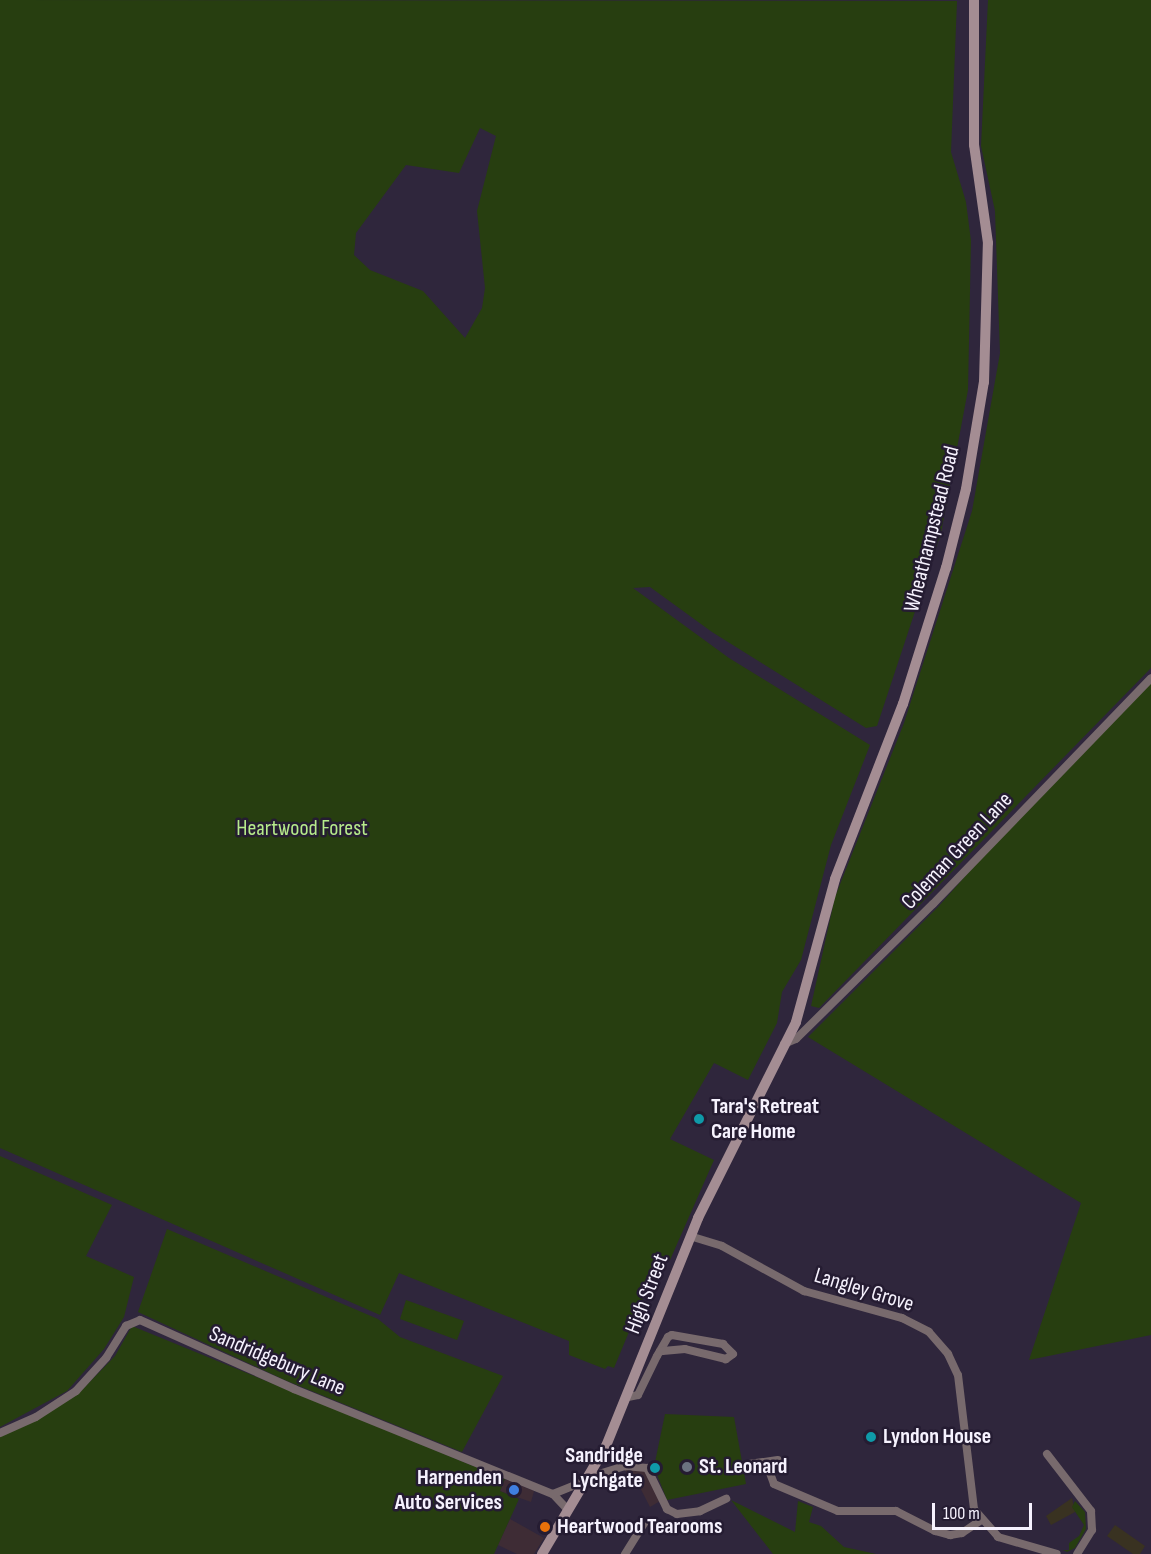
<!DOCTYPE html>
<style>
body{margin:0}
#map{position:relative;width:1151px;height:1554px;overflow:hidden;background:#2f263c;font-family:"Sofia Sans Condensed",sans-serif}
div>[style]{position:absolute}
.commercial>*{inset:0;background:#3e2c35}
.industrial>*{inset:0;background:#393221}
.green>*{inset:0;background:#273e10}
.street>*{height:8px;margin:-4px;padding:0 4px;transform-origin:4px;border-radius:4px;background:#786a6d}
.secondary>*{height:10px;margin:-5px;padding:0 5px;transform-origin:5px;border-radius:5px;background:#a48d93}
.dots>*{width:16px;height:16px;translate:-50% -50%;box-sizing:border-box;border:3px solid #251c32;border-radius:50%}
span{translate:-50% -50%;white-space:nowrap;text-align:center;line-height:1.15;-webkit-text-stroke:5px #251c32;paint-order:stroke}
.street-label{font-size:22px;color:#f6f2fe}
.park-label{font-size:22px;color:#b6eb8b}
.poi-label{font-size:22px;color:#f6f2fe;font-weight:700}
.left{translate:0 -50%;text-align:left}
.right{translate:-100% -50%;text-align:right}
.scale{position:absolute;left:932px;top:1503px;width:100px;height:27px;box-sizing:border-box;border:3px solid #f6f2fe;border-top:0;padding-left:8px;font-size:18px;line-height:21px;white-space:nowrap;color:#f6f2fe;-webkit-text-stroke:4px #251c32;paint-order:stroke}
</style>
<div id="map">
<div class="commercial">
<i style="clip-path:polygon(625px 1469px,647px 1471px,660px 1501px,650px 1507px,634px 1476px,627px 1477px)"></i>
<i style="clip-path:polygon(505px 1479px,534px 1491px,531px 1502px,500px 1491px)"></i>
<i style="clip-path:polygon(510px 1519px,544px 1538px,534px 1554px,517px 1554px,498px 1545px)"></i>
</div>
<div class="industrial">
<i style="clip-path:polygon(1072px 1498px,1075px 1512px,1051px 1525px,1046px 1516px)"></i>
<i style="clip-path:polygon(1115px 1525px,1145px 1546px,1140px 1554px,1133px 1554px,1107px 1536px)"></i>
</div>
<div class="green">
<i style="clip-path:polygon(evenodd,0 0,957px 1px,951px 152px,966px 202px,971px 241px,968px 390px,941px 533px,877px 726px,866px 728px,712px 632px,650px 587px,633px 588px,729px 658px,870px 745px,831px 845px,801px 960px,782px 992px,777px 1023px,748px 1080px,714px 1063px,670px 1139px,714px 1160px,670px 1260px,663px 1263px,648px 1286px,614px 1368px,608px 1366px,605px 1369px,569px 1355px,569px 1341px,399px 1273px,380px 1315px,0 1148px,0 0,480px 128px,496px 136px,477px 211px,485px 288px,482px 308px,465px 338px,423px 291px,370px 270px,354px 255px,356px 233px,406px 165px,459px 173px,480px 128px)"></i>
<i style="clip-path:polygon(988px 0,1151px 0,1151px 668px,819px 1008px,811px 1006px,835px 897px,904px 723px,972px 511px,1000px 353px,995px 211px,981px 146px)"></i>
<i style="clip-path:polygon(1151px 682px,1151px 1335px,1029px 1360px,1081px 1203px,808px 1037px,939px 906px,996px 841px)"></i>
<i style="clip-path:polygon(0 1156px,112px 1205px,86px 1256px,134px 1277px,124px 1317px,104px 1349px,67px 1391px,0 1427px)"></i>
<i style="clip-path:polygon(167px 1229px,378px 1319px,400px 1337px,503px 1376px,462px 1452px,287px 1381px,138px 1312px)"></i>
<i style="clip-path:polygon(406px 1300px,464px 1321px,457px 1340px,400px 1319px)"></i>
<i style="clip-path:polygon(132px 1326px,505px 1479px,500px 1491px,519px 1499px,494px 1554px,0 1554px,0 1435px,78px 1394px,115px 1356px)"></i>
<i style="clip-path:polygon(665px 1414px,734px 1417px,746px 1484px,667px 1500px,654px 1467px)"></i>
<i style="clip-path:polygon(731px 1500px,795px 1532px,798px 1501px,813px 1507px,809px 1522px,821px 1526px,844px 1547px,876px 1554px,773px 1554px)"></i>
<i style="clip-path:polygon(1075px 1501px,1085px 1512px,1086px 1529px,1075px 1548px,1067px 1552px,1063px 1550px,1069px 1550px,1069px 1543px,1079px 1536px,1084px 1525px,1072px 1507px)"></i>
</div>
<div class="street">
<i style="left:784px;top:1044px;width:13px;rotate:-23deg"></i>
<i style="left:796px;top:1039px;width:192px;rotate:-44.6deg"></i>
<i style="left:933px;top:904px;width:314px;rotate:-46deg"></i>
<i style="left:693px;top:1237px;width:30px;rotate:17deg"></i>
<i style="left:722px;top:1246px;width:94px;rotate:28.8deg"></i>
<i style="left:804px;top:1291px;width:102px;rotate:15.4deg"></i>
<i style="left:902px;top:1318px;width:30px;rotate:27deg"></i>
<i style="left:929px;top:1332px;width:29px;rotate:49deg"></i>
<i style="left:948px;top:1354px;width:23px;rotate:65deg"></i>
<i style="left:958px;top:1375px;width:135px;rotate:83.2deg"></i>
<i style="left:974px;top:1509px;width:37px;rotate:49deg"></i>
<i style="left:998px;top:1537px;width:61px;rotate:16.1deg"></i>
<i style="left:628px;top:1397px;width:10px;rotate:-11deg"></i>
<i style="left:638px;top:1395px;width:43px;rotate:-64deg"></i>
<i style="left:657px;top:1356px;width:22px;rotate:-60deg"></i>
<i style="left:668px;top:1337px;width:4px;rotate:-27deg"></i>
<i style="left:672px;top:1335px;width:52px;rotate:10deg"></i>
<i style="left:723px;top:1344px;width:14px;rotate:45deg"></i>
<i style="left:733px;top:1354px;width:9px;rotate:144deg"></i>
<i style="left:726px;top:1359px;width:42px;rotate:-166.3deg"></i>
<i style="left:685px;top:1349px;width:25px;rotate:175deg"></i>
<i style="left:0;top:1433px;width:39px;rotate:-24deg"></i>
<i style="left:36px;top:1417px;width:48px;rotate:-33deg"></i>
<i style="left:76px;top:1391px;width:45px;rotate:-47.7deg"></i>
<i style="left:106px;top:1358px;width:38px;rotate:-58deg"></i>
<i style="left:126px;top:1326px;width:15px;rotate:-23deg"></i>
<i style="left:140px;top:1320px;width:169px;rotate:24.1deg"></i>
<i style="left:294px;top:1389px;width:279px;rotate:22.1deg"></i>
<i style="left:553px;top:1494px;width:22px;rotate:47deg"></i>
<i style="left:606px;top:1446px;width:28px;rotate:46deg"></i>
<i style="left:1047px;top:1454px;width:72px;rotate:52.3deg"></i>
<i style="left:1091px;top:1511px;width:19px;rotate:87deg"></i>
<i style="left:1092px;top:1530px;width:28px;rotate:122deg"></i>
<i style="left:766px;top:1462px;width:23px;rotate:70deg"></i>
<i style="left:774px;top:1484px;width:69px;rotate:22.9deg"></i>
<i style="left:838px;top:1511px;width:58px"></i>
<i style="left:896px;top:1511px;width:44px;rotate:27.1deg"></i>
<i style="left:935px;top:1531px;width:16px;rotate:15deg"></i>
<i style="left:950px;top:1535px;width:12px;rotate:-9deg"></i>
<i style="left:962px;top:1533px;width:23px;rotate:-34deg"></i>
<i style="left:749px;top:1464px;width:29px;rotate:-8deg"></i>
<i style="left:589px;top:1477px;width:38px;rotate:-17deg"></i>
<i style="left:625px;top:1466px;width:22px;rotate:5deg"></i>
<i style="left:647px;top:1468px;width:46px;rotate:64deg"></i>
<i style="left:667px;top:1509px;width:11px;rotate:27deg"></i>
<i style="left:677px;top:1514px;width:23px;rotate:-7deg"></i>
<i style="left:700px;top:1511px;width:29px;rotate:-25deg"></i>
<i style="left:553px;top:1494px;width:37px;rotate:-22deg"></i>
<i style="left:625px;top:1554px;width:36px;rotate:-58deg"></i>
</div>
<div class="secondary">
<i style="left:542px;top:1554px;width:126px;rotate:-59.3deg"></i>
<i style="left:606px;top:1446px;width:246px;rotate:-68deg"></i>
<i style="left:698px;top:1218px;width:219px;rotate:-63.4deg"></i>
<i style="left:796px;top:1022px;width:148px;rotate:-74.7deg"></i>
<i style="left:835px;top:879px;width:188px;rotate:-68.8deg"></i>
<i style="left:903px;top:704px;width:143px;rotate:-72.5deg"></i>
<i style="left:946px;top:568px;width:81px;rotate:-75.8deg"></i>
<i style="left:966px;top:489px;width:109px;rotate:-80.5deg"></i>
<i style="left:984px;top:382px;width:139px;rotate:-88.4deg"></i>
<i style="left:988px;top:243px;width:99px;rotate:-98.1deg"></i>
<i style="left:974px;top:145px;width:145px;rotate:-90deg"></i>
</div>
<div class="dots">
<i style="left:699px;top:1119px;background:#0f9aa8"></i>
<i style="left:871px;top:1437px;background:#0f9aa8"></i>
<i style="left:687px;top:1467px;background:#6b7280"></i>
<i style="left:655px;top:1468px;background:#0f9aa8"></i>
<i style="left:514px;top:1490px;background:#3f7fe0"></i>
<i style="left:545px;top:1527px;background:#e8710a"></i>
</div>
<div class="street-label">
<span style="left:932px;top:529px;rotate:-76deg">Wheathampstead Road</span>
<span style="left:957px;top:851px;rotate:-47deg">Coleman Green Lane</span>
<span style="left:864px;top:1290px;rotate:17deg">Langley Grove</span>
<span style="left:647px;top:1294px;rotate:-69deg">High Street</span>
<span style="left:277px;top:1361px;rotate:23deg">Sandridgebury Lane</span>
</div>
<div class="park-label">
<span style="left:302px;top:829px">Heartwood Forest</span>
</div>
<div class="poi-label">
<span class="left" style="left:711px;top:1119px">Tara's Retreat<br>Care Home</span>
<span class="left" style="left:883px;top:1437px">Lyndon House</span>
<span class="right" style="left:643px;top:1468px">Sandridge<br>Lychgate</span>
<span class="left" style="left:699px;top:1467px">St. Leonard</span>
<span class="right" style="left:502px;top:1490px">Harpenden<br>Auto Services</span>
<span class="left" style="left:557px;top:1527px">Heartwood Tearooms</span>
</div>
<div class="scale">100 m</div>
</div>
